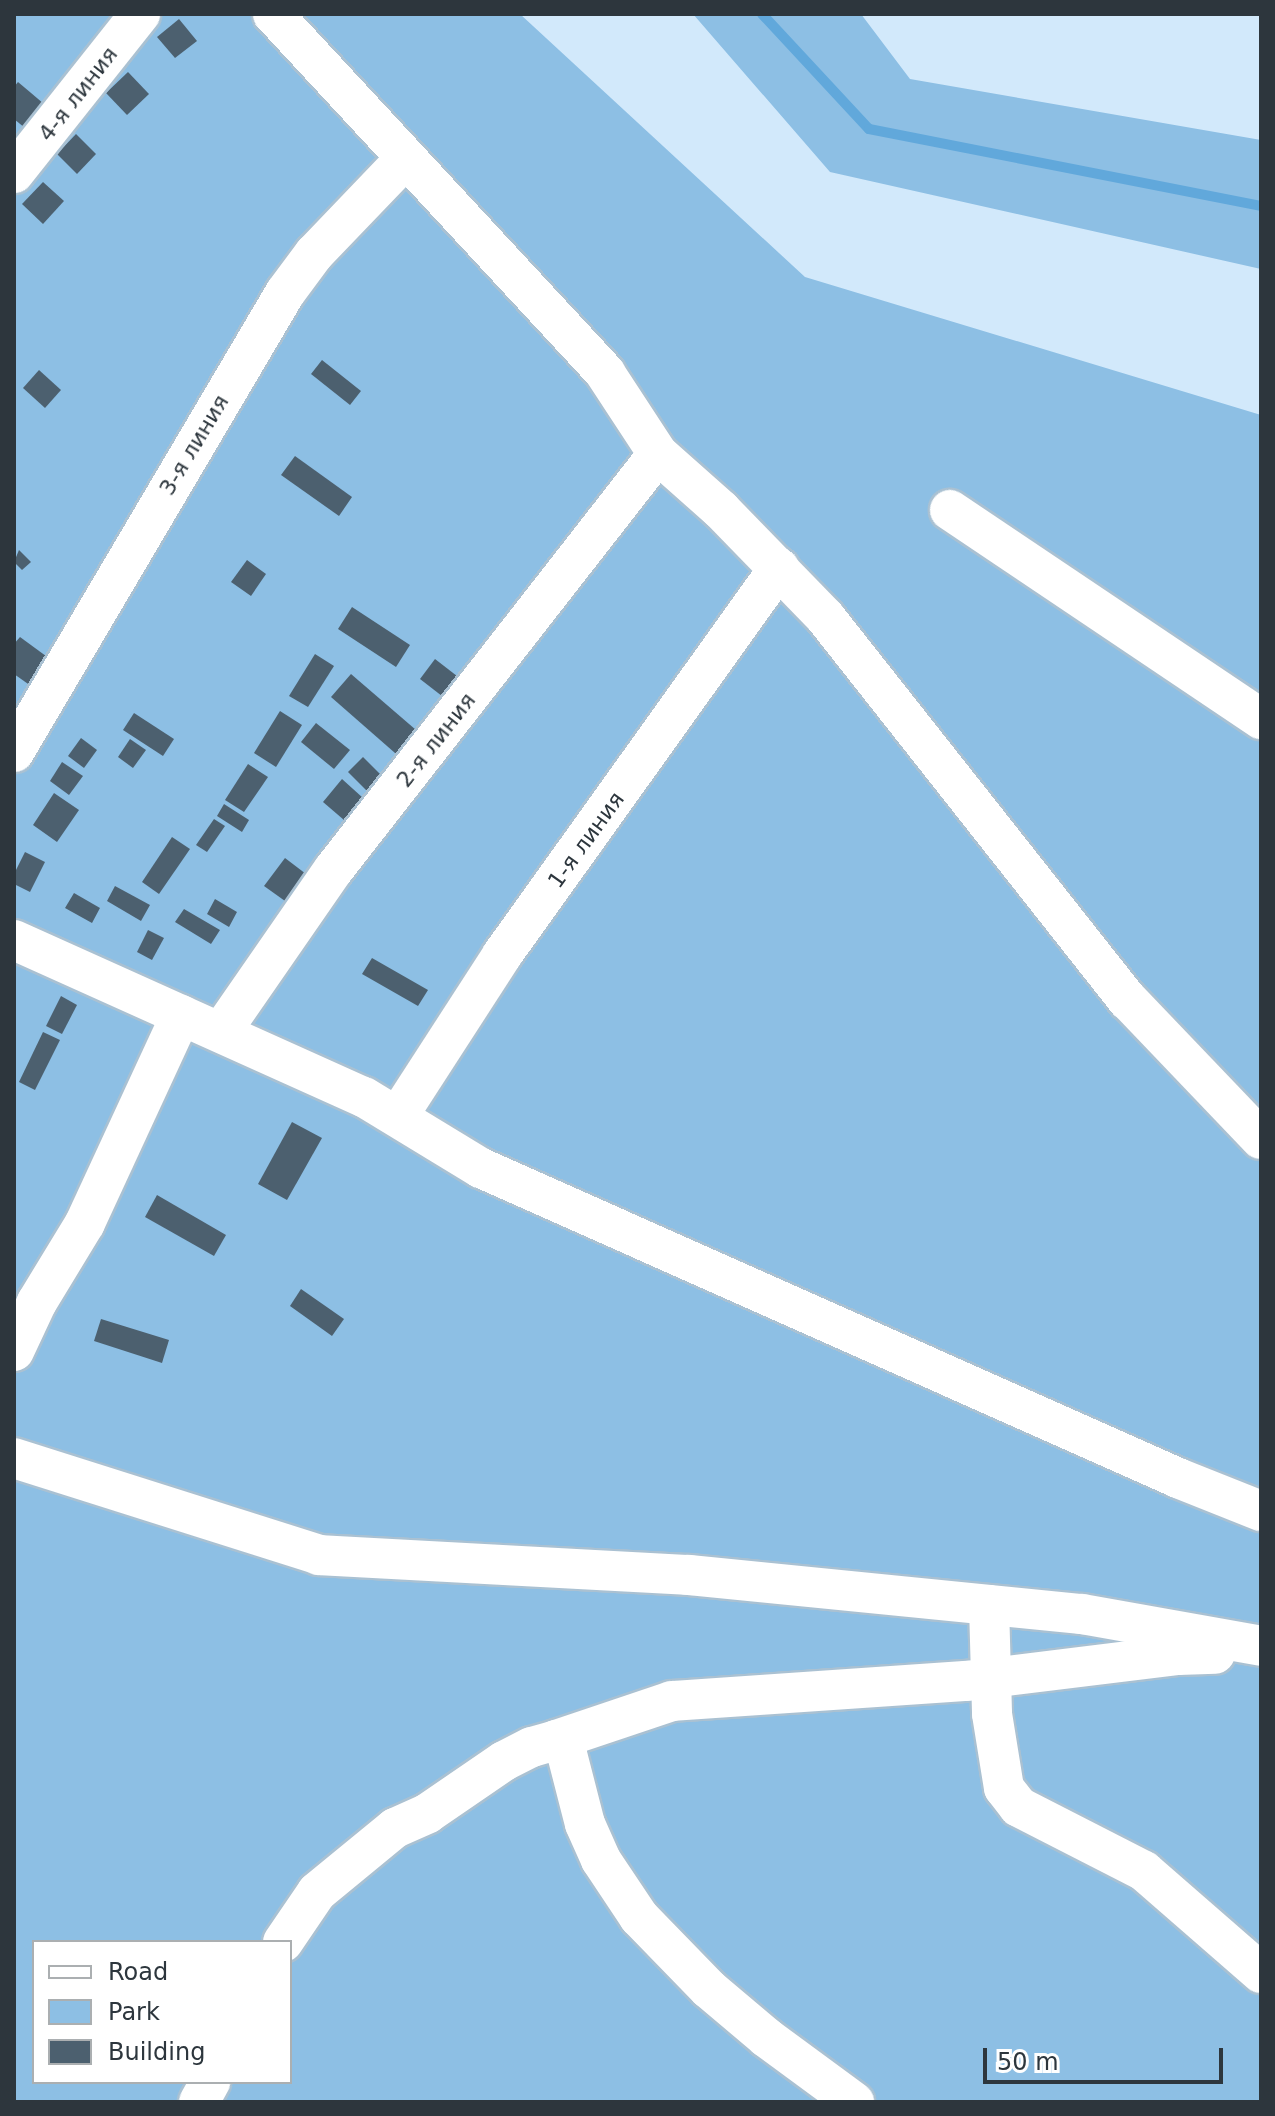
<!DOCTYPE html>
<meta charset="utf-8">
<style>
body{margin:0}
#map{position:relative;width:1275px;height:2116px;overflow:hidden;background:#d2e9fb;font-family:"DejaVu Sans",sans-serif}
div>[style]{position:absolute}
.green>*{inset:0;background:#8dbfe4}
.stream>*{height:10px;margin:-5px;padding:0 5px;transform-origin:5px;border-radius:5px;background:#61a8db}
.building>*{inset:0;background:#4c606f}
.roads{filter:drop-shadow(2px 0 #aac1d2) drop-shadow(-2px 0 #aac1d2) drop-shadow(0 2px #aac1d2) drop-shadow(0 -2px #aac1d2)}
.minor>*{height:40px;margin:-20px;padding:0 20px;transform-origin:20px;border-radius:20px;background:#fff}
span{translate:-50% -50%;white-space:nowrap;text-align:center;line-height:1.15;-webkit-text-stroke:8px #fff;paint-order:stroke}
.street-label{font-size:22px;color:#2d363d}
.frame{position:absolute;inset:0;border:16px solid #2d363d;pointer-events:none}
.legend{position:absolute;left:32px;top:1940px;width:260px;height:144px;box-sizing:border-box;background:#fff;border:2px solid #abafb1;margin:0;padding:10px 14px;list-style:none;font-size:24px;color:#2d363d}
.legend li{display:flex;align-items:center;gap:16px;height:40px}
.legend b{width:40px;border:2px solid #abafb1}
.scale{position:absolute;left:983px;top:2048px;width:240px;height:36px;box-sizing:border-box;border:4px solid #2d363d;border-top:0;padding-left:10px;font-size:24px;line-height:28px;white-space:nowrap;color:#2d363d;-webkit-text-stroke:6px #fff;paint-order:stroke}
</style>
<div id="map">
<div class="green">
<i style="clip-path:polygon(evenodd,14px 14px,520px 14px,805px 277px,1261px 415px,1261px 2102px,14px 2102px,14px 14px,34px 1942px,290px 1942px,290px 2082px,34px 2082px,34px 1942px)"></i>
<i style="clip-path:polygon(693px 14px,861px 14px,910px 79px,1261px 140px,1261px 269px,830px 172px)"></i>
</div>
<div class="stream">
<i style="left:762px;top:14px;width:157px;rotate:47.1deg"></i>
<i style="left:869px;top:129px;width:399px;rotate:11.1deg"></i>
</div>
<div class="building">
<i style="clip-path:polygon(179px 19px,197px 41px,175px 58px,157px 37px)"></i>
<i style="clip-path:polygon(128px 72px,149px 94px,127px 115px,106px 93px)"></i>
<i style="clip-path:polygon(18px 82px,50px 109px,30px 132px,14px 119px,14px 87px)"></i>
<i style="clip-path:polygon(76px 134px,96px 154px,77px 174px,57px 154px)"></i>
<i style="clip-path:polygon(43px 182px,64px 201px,43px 224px,22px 204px)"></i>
<i style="clip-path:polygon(322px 360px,361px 391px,350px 405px,311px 374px)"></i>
<i style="clip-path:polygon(39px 370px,61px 390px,45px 408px,23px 388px)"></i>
<i style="clip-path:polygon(295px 456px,352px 497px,339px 516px,281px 475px)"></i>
<i style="clip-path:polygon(19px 550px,31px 562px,22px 570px,14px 562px)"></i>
<i style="clip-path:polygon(247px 560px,266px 574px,251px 596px,231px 582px)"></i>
<i style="clip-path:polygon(352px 607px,410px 645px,396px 667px,338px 629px)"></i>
<i style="clip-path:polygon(20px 637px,50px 659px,31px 686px,14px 674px,14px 644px)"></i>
<i style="clip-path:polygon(315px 654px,334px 666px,308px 707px,289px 696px)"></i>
<i style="clip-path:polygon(435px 659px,466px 683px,451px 703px,420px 679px)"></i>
<i style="clip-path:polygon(351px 674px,423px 736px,403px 760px,331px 697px)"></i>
<i style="clip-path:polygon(280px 711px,302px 725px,276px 767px,254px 753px)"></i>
<i style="clip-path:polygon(134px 713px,174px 739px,163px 756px,123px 730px)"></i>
<i style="clip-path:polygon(316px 723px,350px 750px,334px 769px,301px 742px)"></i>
<i style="clip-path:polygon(81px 738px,97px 750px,84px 768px,68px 756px)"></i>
<i style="clip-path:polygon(130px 739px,146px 750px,133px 768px,118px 757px)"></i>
<i style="clip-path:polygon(363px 757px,382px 776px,367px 791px,348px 772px)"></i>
<i style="clip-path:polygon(62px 762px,83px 776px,69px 795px,50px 781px)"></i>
<i style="clip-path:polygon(248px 764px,268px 777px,244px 812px,225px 800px)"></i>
<i style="clip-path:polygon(342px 779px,363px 798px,344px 820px,323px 802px)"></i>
<i style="clip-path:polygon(54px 793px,79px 810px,57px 842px,33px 825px)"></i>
<i style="clip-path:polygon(224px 804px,249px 820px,242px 832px,217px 816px)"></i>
<i style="clip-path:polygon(214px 819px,225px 826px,207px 852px,196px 845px)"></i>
<i style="clip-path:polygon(172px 837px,190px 849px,159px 894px,142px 882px)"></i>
<i style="clip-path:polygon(25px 852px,45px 862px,30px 892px,14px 884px,14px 874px)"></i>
<i style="clip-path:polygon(285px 858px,306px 874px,285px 901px,264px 886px)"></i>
<i style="clip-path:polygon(115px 886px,150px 905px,141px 921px,107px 901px)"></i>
<i style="clip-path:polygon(74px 893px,100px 908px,92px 923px,65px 908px)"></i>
<i style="clip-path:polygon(215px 899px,237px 912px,229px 927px,207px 914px)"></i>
<i style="clip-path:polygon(184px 909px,220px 930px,211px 944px,175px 922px)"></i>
<i style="clip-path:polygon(148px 930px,164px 938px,152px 960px,137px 952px)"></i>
<i style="clip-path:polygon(372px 958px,428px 990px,418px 1006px,362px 974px)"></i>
<i style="clip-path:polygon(61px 996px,77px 1005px,62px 1034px,46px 1026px)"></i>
<i style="clip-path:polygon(43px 1032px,60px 1040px,35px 1090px,19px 1082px)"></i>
<i style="clip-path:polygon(292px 1122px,322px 1138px,287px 1200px,258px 1184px)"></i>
<i style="clip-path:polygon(157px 1195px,226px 1235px,214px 1256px,145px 1217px)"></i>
<i style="clip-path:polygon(301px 1289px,344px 1319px,332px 1336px,290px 1306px)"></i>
<i style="clip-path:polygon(101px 1319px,169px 1340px,162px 1363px,94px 1341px)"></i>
</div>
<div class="roads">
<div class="minor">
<i style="left:273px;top:14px;width:489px;rotate:47.2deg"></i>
<i style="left:605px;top:373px;width:97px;rotate:56.8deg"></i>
<i style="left:658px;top:454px;width:84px;rotate:41.6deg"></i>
<i style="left:721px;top:510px;width:149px;rotate:45.8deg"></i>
<i style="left:825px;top:617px;width:488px;rotate:51.7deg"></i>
<i style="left:1128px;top:1000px;width:192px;rotate:46.3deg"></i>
<i style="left:14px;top:173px;width:203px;rotate:-51.6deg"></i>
<i style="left:950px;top:510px;width:375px;rotate:33.9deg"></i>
<i style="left:14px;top:752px;width:533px;rotate:-59.44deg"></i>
<i style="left:285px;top:293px;width:49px;rotate:-53.4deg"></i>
<i style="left:314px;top:254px;width:130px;rotate:-46.2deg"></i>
<i style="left:14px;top:940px;width:384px;rotate:24.2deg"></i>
<i style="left:364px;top:1097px;width:137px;rotate:31.3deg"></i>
<i style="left:481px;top:1168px;width:763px;rotate:23.98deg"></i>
<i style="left:1178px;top:1478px;width:89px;rotate:21.7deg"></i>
<i style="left:221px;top:1032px;width:198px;rotate:-55.3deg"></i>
<i style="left:334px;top:869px;width:526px;rotate:-52.02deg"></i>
<i style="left:398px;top:1116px;width:192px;rotate:-57.1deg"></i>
<i style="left:502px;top:955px;width:476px;rotate:-54.4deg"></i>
<i style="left:14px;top:1351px;width:54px;rotate:-64.9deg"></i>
<i style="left:37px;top:1302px;width:92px;rotate:-58.7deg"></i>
<i style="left:85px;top:1223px;width:229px;rotate:-65.2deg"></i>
<i style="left:14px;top:1458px;width:320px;rotate:17.6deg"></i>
<i style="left:319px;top:1555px;width:371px;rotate:3.1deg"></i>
<i style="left:689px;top:1575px;width:395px;rotate:5.7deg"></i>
<i style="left:1082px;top:1614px;width:182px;rotate:10.1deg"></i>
<i style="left:989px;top:1605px;width:109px;rotate:88.4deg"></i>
<i style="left:992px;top:1714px;width:75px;rotate:80.8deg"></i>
<i style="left:1004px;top:1788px;width:24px;rotate:52deg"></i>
<i style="left:1019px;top:1807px;width:140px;rotate:27.1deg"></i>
<i style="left:1144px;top:1871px;width:155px;rotate:41.1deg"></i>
<i style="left:556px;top:1740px;width:122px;rotate:-18.6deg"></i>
<i style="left:672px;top:1701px;width:295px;rotate:-3.9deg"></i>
<i style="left:966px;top:1681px;width:214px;rotate:-7deg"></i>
<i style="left:1178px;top:1655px;width:37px;rotate:-2deg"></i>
<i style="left:283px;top:1942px;width:60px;rotate:-55.8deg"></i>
<i style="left:317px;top:1892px;width:101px;rotate:-39.4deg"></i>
<i style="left:395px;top:1828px;width:36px;rotate:-24deg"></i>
<i style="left:428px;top:1813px;width:92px;rotate:-34.4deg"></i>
<i style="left:504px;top:1761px;width:31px;rotate:-27deg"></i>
<i style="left:532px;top:1747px;width:25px;rotate:-16deg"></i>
<i style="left:556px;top:1740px;width:18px;rotate:52deg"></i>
<i style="left:567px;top:1754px;width:72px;rotate:75.6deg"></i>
<i style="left:585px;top:1824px;width:39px;rotate:66deg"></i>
<i style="left:601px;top:1860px;width:69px;rotate:56.3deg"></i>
<i style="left:639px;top:1917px;width:100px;rotate:45.8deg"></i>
<i style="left:709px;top:1989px;width:76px;rotate:40.2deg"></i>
<i style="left:767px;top:2038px;width:108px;rotate:36.3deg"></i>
<i style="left:199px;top:2102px;width:23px;rotate:-61deg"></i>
</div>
</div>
<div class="street-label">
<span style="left:78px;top:94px;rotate:-52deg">4-я линия</span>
<span style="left:194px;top:445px;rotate:-59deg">3-я линия</span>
<span style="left:436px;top:740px;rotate:-52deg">2-я линия</span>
<span style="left:586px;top:840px;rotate:-54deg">1-я линия</span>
</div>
<div class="frame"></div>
<ul class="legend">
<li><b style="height:10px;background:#fff"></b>Road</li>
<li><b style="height:22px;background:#8dbfe4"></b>Park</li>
<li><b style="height:22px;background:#4c606f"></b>Building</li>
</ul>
<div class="scale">50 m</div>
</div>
